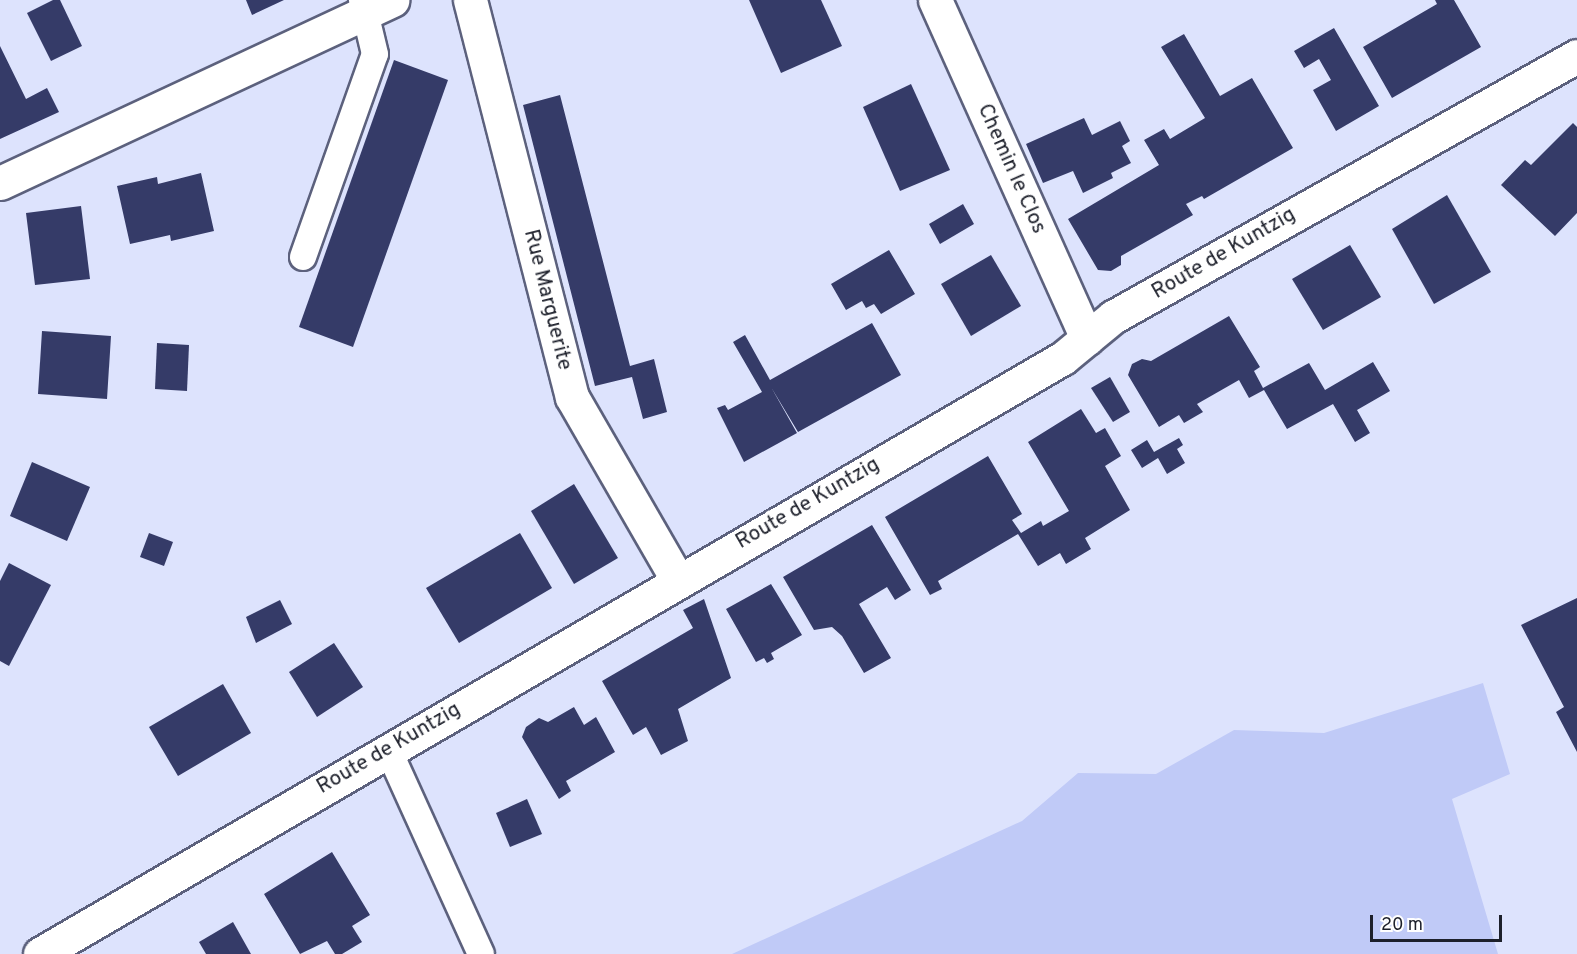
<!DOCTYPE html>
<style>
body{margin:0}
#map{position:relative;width:1577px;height:954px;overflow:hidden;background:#dde3fd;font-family:Overpass,sans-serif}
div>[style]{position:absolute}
.green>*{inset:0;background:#c0caf7}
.building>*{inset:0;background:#353b68}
.roads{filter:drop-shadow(2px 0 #5c617d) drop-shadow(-2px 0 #5c617d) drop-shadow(0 2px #5c617d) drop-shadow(0 -2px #5c617d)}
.service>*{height:26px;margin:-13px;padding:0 13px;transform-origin:13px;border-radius:13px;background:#fff}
.minor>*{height:33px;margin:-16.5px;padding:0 16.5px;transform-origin:16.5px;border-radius:16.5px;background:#fff}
.tertiary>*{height:33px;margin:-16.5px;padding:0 16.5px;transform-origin:16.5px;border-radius:16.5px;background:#fff}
span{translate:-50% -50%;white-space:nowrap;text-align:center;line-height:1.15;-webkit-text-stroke:6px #fff;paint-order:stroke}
.street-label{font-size:21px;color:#1d202b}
.scale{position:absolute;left:1370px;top:915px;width:132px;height:27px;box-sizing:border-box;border:3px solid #1d202b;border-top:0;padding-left:8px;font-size:18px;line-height:21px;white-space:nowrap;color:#1d202b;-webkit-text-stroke:4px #fff;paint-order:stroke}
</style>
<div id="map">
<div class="green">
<i style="clip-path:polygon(1483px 683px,1510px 774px,1452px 799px,1498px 954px,732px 954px,1022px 821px,1078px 773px,1156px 774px,1234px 730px,1324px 733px)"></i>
</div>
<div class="building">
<i style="clip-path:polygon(53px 0,60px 0,82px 46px,51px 61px,27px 13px)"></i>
<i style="clip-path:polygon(246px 0,284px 0,252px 15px)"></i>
<i style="clip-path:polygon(749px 0,821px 0,842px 46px,781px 73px)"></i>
<i style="clip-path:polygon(1435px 0,1454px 0,1481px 47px,1392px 98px,1363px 47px,1437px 4px)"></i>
<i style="clip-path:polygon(1334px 28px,1379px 106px,1336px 131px,1313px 90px,1331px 80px,1319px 59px,1304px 68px,1294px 51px)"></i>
<i style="clip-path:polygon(1184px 34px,1220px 96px,1252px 78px,1293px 148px,1204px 199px,1202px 196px,1186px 204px,1193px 215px,1121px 256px,1121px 265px,1111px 271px,1098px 270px,1068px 219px,1159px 165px,1144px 140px,1164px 129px,1170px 139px,1205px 118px,1161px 47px)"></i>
<i style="clip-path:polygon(0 46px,26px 99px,47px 88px,59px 112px,0 139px)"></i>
<i style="clip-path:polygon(394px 60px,448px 80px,353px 347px,299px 327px)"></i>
<i style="clip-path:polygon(911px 84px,950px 170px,900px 191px,863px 107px)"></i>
<i style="clip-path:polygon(560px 95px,630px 366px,654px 359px,667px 412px,643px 419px,632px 377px,595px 386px,523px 105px)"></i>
<i style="clip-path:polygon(1084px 118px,1092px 135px,1120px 121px,1130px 141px,1122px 146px,1131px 163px,1111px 173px,1113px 178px,1083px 193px,1073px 171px,1043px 183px,1026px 144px)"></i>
<i style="clip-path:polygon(1573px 123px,1577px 127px,1577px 213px,1555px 236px,1501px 185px,1525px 160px,1531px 165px)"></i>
<i style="clip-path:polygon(201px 173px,214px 231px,171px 241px,170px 235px,130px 244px,117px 186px,157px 177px,158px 184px)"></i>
<i style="clip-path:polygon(1447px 195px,1491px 272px,1434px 304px,1392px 229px)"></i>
<i style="clip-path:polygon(963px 204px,974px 224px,940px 244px,929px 224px)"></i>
<i style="clip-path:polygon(81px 206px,90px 279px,35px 285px,26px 213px)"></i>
<i style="clip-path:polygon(1350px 245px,1381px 297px,1323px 330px,1292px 279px)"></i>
<i style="clip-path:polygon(889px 250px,915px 294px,881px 314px,874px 304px,866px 308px,862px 301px,846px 310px,831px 284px)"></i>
<i style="clip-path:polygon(991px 255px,1021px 306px,971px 336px,941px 284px)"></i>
<i style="clip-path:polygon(1229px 316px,1260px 367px,1254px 371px,1263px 388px,1309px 363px,1325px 390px,1373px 362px,1390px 391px,1357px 410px,1370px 433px,1355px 442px,1333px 404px,1287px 429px,1264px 390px,1249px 398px,1239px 380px,1197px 404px,1203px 412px,1184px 423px,1179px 415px,1159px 427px,1128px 375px,1132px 364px,1142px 359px,1151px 361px)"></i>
<i style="clip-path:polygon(872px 323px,901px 375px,798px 432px,771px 387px,797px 433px,744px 462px,717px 408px,725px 405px,728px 410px,762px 392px,733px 342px,745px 335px,770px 380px)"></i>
<i style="clip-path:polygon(42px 331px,111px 336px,107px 399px,38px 394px)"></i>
<i style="clip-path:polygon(157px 343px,189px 345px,187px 391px,155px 389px)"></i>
<i style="clip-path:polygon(1110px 377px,1130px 412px,1113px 422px,1091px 388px)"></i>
<i style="clip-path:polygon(1081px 409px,1096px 433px,1105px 428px,1121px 456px,1105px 466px,1130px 510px,1085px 538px,1091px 549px,1066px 564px,1060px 553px,1038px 566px,1018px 534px,938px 581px,942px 589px,930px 595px,885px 517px,988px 456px,1022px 514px,1012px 520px,1021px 533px,1041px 521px,1043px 526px,1069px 511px,1028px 442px)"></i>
<i style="clip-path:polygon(1179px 438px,1183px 445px,1177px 449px,1185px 463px,1167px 474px,1158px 458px,1142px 468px,1131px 450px,1147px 440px,1154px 452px)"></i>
<i style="clip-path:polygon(32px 462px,90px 487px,67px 541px,10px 516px)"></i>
<i style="clip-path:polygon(574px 484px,618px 558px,574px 584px,531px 511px)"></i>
<i style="clip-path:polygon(872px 525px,911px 590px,895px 600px,887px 587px,859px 604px,891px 658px,864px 673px,842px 636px,832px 627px,814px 630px,783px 577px)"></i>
<i style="clip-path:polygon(149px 533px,173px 542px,164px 566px,140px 557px)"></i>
<i style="clip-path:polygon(520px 533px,552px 588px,459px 643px,426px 588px)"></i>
<i style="clip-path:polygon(9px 563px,51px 585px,9px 666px,0 661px,0 581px)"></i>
<i style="clip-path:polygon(771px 584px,802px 635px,771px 653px,774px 659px,767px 663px,764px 658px,756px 662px,726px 609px)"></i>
<i style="clip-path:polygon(1577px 598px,1577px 752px,1556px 712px,1564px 707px,1521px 625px)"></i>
<i style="clip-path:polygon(704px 599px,731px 678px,678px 709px,688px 741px,661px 755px,646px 727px,633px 735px,602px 681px,693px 628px,683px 610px)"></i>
<i style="clip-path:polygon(280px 600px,292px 624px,256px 643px,246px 617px)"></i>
<i style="clip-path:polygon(334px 643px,363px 687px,317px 717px,289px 672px)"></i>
<i style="clip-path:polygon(223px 684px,251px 733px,178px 776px,149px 727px)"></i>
<i style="clip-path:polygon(574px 707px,584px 725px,596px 717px,615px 752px,566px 781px,571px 791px,559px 799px,522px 737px,526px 727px,539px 718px,548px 722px)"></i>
<i style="clip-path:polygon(527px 799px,542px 834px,510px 847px,496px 813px)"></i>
<i style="clip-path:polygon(332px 852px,370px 915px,352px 926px,362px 942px,342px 954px,335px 954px,327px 941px,300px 954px,264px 894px)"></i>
<i style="clip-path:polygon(233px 922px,251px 954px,206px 954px,199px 942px)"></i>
</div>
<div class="roads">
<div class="service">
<i style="left:303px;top:257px;width:215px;rotate:-70.5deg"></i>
<i style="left:375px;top:54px;width:56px;rotate:-103.5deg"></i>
<i style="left:388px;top:749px;width:225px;rotate:65.6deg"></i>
</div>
<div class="minor">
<i style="left:470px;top:0;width:410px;rotate:75.6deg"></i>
<i style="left:572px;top:397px;width:210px;rotate:60deg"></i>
<i style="left:935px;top:0;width:371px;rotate:65.8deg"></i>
<i style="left:0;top:183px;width:433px;rotate:-25deg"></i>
</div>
<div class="tertiary">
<i style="left:40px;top:954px;width:1184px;rotate:-30.23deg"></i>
<i style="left:1063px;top:358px;width:65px;rotate:-39.4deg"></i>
<i style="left:1113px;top:317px;width:532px;rotate:-29.36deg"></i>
</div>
</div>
<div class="street-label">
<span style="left:1011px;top:169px;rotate:66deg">Chemin le Clos</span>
<span style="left:1224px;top:254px;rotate:-30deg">Route de Kuntzig</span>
<span style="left:547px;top:300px;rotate:76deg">Rue Marguerite</span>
<span style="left:808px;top:504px;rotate:-30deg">Route de Kuntzig</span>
<span style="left:389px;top:749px;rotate:-30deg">Route de Kuntzig</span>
</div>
<div class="scale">20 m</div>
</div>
